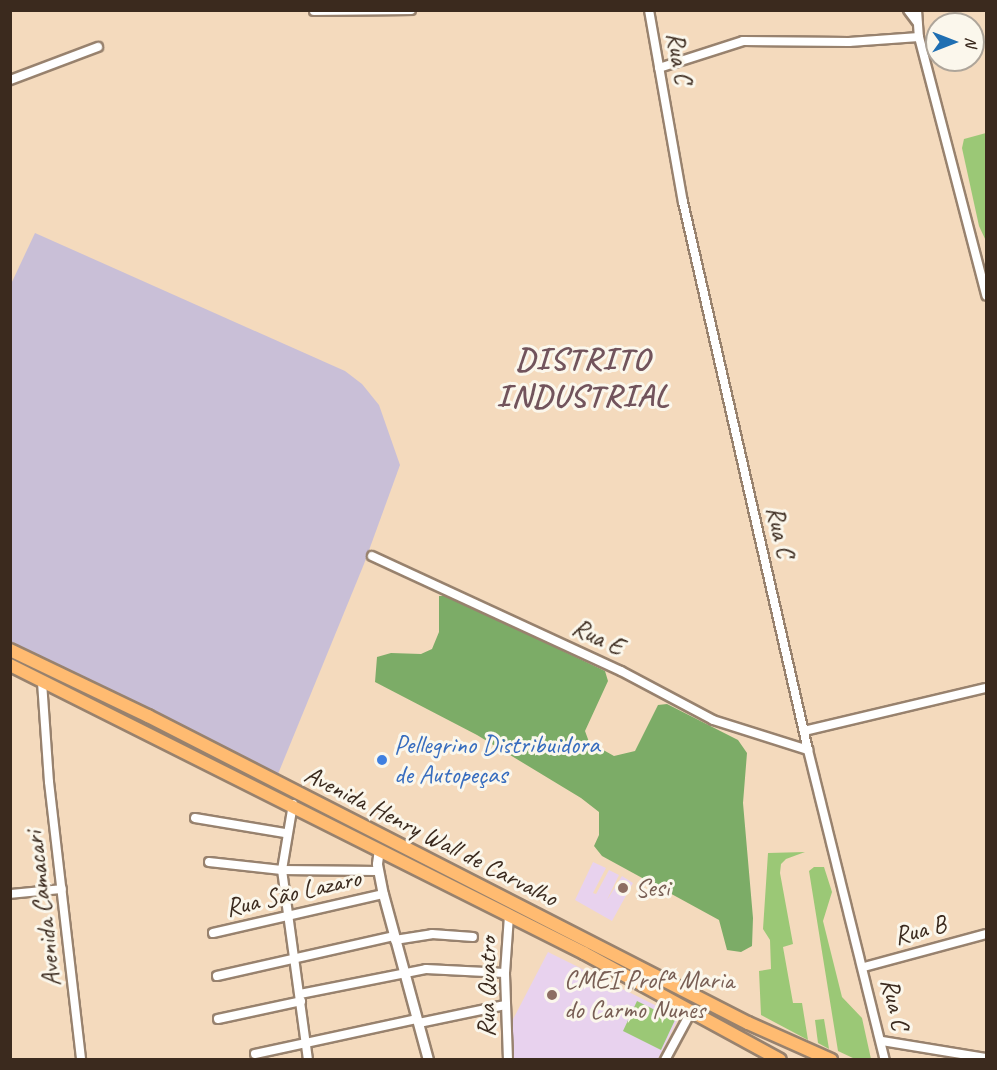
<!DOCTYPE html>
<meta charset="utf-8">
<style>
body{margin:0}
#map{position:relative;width:997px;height:1070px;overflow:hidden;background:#f4dabd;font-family:Caveat,sans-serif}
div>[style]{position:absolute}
.built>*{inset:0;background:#e8d2ee}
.industrial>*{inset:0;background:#c9bfd7}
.green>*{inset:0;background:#9bc876}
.forest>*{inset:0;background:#7cac67}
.roads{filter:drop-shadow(2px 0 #98826e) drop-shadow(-2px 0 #98826e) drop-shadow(0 2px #98826e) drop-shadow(0 -2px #98826e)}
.minor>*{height:8px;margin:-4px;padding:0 4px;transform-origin:4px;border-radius:4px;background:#fff}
.tertiary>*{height:9px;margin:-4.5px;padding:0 4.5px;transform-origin:4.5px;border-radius:4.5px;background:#fff}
.primary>*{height:12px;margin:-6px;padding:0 6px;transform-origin:6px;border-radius:6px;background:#ffbb71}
.dots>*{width:16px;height:16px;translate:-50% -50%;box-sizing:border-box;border:3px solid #fbf7ec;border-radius:50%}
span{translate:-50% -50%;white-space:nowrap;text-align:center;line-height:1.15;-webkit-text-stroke:6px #fbf7ec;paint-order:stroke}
.street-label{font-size:26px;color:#3b2a1e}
.shop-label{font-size:26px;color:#366cbe}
.left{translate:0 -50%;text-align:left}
.education-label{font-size:26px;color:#785e54}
.district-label{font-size:32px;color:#72545c;font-weight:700;letter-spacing:1.5px}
.frame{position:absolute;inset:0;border:12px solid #3b2a1e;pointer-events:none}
.north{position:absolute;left:925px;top:12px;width:60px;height:60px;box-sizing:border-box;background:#fbf7ec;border:2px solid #aea59a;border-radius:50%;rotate:90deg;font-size:16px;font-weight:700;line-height:24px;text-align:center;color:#3b2a1e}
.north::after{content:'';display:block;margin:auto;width:21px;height:27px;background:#1f6fb2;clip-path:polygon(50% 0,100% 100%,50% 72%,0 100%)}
</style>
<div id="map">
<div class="built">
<i style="clip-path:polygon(593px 862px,606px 868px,593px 893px,596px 894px,609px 870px,619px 875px,607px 900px,622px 876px,633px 883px,612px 921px,575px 900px)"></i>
<i style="clip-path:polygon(548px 952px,679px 1017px,658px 1059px,511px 1059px,509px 1027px)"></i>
</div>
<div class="industrial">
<i style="clip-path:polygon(35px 233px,345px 371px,362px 384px,379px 405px,400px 465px,364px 564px,278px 774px,11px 642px,11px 284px)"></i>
</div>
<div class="green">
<i style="clip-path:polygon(986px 133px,986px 241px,979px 226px,962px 148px,964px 139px)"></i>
<i style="clip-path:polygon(805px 852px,786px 859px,781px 864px,780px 873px,793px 944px,783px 947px,793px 1003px,802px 1003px,808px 1040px,761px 1015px,759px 971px,771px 969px,770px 940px,763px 929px,768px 853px)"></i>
<i style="clip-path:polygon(814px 867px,824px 867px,832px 892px,823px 921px,842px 997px,862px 1018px,871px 1059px,855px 1059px,838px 1051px,809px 871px)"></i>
<i style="clip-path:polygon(637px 1001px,675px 1020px,661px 1050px,623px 1031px)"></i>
<i style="clip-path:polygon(824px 1019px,829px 1049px,818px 1043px,815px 1020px)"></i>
</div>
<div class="forest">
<i style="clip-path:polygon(439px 596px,448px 596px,605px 671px,608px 681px,585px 731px,589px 742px,614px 756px,635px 751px,658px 705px,667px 704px,738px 740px,747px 753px,743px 803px,753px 918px,752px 946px,741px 952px,727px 950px,719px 920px,602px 856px,594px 846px,599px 835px,599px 812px,581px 798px,477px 735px,375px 682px,377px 657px,391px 653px,421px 654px,432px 649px,439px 632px)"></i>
</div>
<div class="roads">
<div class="minor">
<i style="left:649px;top:10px;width:195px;rotate:80deg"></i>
<i style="left:683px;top:202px;width:562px;rotate:77.15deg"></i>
<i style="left:808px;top:750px;width:319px;rotate:76.1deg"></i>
<i style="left:908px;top:10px;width:15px;rotate:53deg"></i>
<i style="left:917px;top:10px;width:27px;rotate:86deg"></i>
<i style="left:919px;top:37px;width:267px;rotate:75.4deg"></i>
<i style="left:314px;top:11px;width:97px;rotate:-0.6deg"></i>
<i style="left:659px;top:68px;width:88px;rotate:-17.8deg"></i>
<i style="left:743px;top:41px;width:106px;rotate:0.5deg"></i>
<i style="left:849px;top:42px;width:70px;rotate:-4.1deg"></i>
<i style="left:10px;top:80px;width:94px;rotate:-20.6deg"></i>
<i style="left:372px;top:556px;width:274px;rotate:24.8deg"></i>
<i style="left:621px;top:671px;width:104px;rotate:28deg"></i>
<i style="left:713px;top:720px;width:100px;rotate:17.5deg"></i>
<i style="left:42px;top:682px;width:100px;rotate:86deg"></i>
<i style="left:49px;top:782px;width:280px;rotate:83.4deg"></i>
<i style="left:804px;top:731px;width:187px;rotate:-13.3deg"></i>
<i style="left:293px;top:804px;width:67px;rotate:99.5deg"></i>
<i style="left:282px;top:870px;width:192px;rotate:82.2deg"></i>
<i style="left:195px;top:818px;width:91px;rotate:9.5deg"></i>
<i style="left:209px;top:862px;width:73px;rotate:6.3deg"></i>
<i style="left:282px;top:870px;width:96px;rotate:0.6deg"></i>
<i style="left:10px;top:894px;width:52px;rotate:-5.5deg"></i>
<i style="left:213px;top:933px;width:174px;rotate:-12.9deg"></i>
<i style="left:395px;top:940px;width:37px;rotate:-9deg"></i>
<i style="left:432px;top:934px;width:41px;rotate:4.2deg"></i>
<i style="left:864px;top:967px;width:126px;rotate:-15.1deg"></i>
<i style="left:217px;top:976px;width:181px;rotate:-12.7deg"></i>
<i style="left:300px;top:994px;width:128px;rotate:-11.2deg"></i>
<i style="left:426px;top:969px;width:79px;rotate:2.9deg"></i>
<i style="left:218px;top:1019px;width:85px;rotate:-12.2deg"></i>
<i style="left:419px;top:1023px;width:88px;rotate:-11.8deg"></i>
<i style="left:882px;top:1041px;width:105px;rotate:9.3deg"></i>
<i style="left:255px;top:1054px;width:166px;rotate:-12.2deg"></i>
<i style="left:508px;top:1060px;width:87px;rotate:-92deg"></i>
<i style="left:505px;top:973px;width:57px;rotate:-86deg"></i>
<i style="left:665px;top:1060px;width:57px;rotate:-61.6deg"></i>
</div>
<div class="tertiary">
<i style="left:379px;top:849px;width:15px;rotate:98deg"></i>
<i style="left:377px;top:864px;width:31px;rotate:79deg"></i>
<i style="left:383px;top:894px;width:172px;rotate:74.8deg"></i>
</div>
<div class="primary">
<i style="left:10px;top:650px;width:153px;rotate:25.6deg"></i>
<i style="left:148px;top:716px;width:674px;rotate:27.1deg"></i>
<i style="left:748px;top:1023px;width:91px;rotate:24deg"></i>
<i style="left:10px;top:665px;width:642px;rotate:26.64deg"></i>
<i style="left:584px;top:953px;width:223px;rotate:28.6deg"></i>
</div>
</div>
<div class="dots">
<i style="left:382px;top:760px;background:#3f7fe0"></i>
<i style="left:623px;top:888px;background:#8d6e63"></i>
<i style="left:552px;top:995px;background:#8d6e63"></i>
</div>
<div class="street-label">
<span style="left:679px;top:58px;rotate:80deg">Rua C</span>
<span style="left:780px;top:532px;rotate:77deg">Rua C</span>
<span style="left:598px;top:637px;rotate:25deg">Rua E</span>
<span style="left:431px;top:836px;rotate:27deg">Avenida Henry Wall de Carvalho</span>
<span style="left:293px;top:893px;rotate:-13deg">Rua São Lazaro</span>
<span style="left:43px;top:909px;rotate:-97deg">Avenida Camacari</span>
<span style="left:920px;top:930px;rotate:-15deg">Rua B</span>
<span style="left:487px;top:987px;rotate:-89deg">Rua Quatro</span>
<span style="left:895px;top:1004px;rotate:77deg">Rua C</span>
</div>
<div class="shop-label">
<span class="left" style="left:394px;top:760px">Pellegrino Distribuidora<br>de Autopeças</span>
</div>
<div class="education-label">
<span class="left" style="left:635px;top:888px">Sesi</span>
<span class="left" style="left:564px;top:995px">CMEI Profª Maria<br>do Carmo Nunes</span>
</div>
<div class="district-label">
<span style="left:583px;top:378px">DISTRITO<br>INDUSTRIAL</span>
</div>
<div class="frame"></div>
<div class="north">N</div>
</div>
